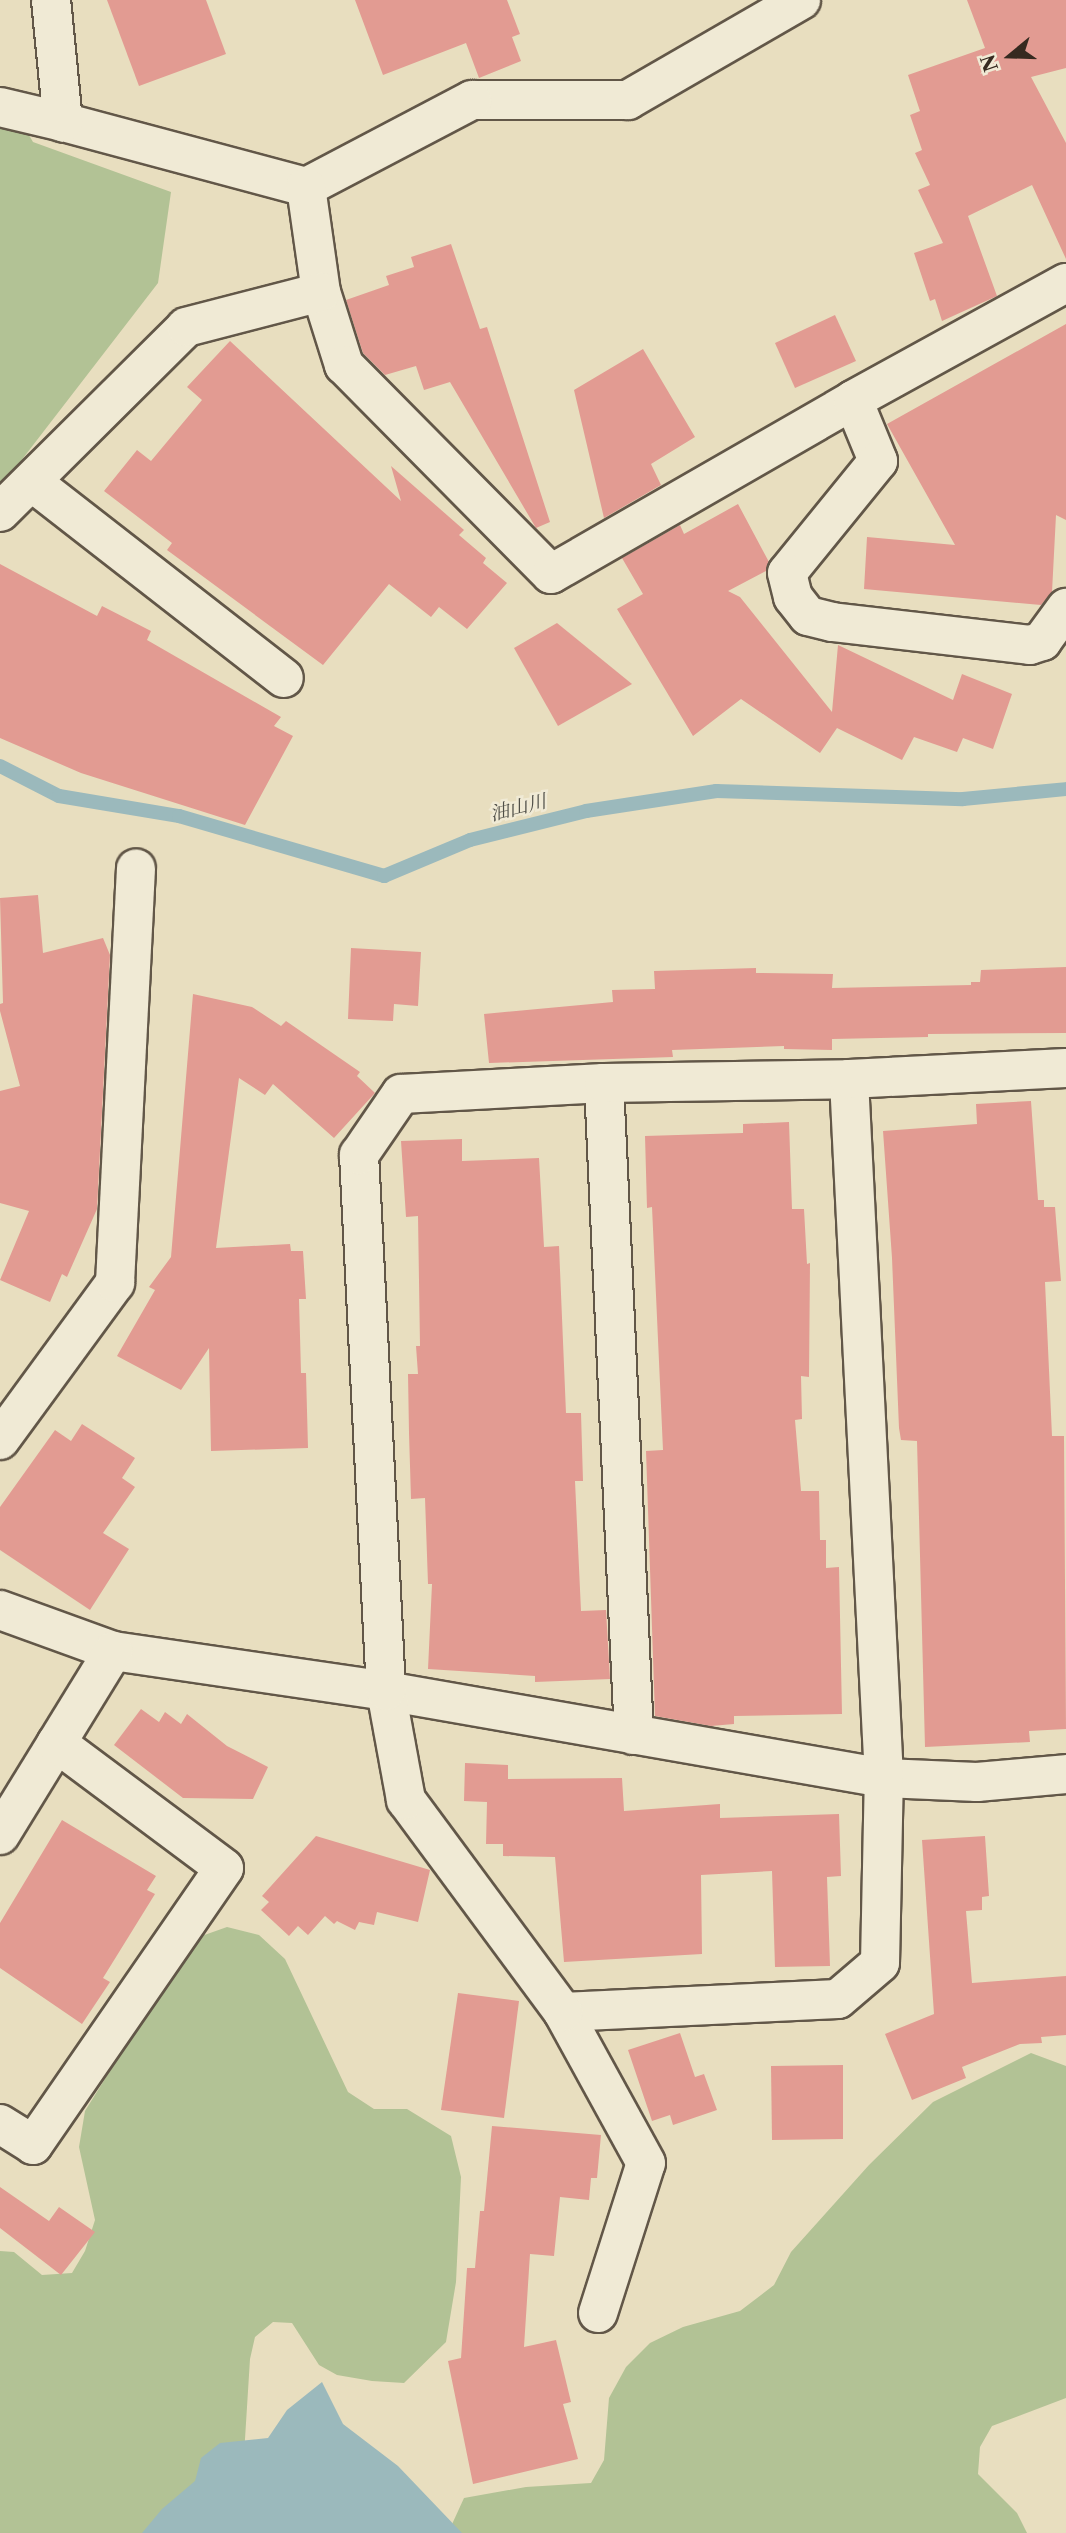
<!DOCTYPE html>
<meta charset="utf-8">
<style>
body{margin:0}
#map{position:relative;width:1066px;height:2533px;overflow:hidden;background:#e8debf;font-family:"Libre Caslon Text","Noto Serif JP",serif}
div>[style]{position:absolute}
.green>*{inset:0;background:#b2c295}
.water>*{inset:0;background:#9bb9bc}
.stream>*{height:14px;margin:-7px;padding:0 7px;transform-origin:7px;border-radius:7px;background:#9bb9bc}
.building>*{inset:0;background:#e29b92}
.roads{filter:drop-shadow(2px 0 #625748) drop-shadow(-2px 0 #625748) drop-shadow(0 2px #625748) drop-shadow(0 -2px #625748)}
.minor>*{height:38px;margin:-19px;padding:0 19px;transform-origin:19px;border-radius:19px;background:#f0ead5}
span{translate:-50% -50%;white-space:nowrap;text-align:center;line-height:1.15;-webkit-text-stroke:5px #f0ead5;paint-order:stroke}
.water-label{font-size:19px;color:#4f4e47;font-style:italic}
.north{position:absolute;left:975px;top:21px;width:70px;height:70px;-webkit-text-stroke:5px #f0ead5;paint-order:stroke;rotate:251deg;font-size:19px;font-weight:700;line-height:28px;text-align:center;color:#362a20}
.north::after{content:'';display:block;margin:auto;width:24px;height:32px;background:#362a20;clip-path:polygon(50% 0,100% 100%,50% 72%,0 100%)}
</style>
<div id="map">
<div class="green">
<i style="clip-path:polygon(0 86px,33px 142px,171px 192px,158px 283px,0 488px)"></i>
<i style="clip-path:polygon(227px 1927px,259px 1935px,285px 1959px,348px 2092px,374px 2109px,407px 2109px,451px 2136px,461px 2177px,456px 2282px,446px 2342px,404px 2383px,372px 2381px,337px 2375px,319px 2365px,292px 2323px,273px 2322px,255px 2337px,250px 2359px,244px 2455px,174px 2533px,0 2533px,0 2251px,14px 2252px,42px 2275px,72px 2273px,85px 2251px,95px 2220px,79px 2147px,85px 2111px,176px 1965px,196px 1938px)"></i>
<i style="clip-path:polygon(1031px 2053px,1066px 2066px,1066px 2398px,992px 2426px,980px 2447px,978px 2474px,1017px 2513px,1027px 2533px,448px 2533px,464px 2498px,526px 2487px,591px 2483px,604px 2460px,609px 2398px,626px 2367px,650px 2343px,683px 2327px,740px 2311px,774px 2285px,791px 2252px,869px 2165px,933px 2102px)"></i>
</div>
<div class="water">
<i style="clip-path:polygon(322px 2382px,343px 2424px,398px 2466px,462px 2533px,142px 2533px,162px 2509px,195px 2481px,201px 2458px,220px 2443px,268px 2438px,287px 2410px)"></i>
</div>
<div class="stream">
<i style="left:0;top:766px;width:66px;rotate:27deg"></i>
<i style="left:59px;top:796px;width:122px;rotate:9.5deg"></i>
<i style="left:179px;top:816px;width:214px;rotate:16.3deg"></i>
<i style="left:384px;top:876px;width:93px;rotate:-22.7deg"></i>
<i style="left:470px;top:840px;width:120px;rotate:-14deg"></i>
<i style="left:586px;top:811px;width:132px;rotate:-8.7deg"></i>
<i style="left:716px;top:791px;width:247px;rotate:1.9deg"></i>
<i style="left:963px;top:799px;width:103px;rotate:-5.5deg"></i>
</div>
<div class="building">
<i style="clip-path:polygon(107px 0,206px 0,226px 54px,139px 86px)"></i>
<i style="clip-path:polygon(355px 0,507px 0,520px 34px,512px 37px,521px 61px,479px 78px,466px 43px,383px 75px)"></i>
<i style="clip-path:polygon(967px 0,1066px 0,1066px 68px,1031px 77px,1066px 143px,1066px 259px,1032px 185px,968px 216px,997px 296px,942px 321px,935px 299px,930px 301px,914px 253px,943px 243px,918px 190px,930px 185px,915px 153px,922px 150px,910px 115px,920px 111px,908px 75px,985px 48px)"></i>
<i style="clip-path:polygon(451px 244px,480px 329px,487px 327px,550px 522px,536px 528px,450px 382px,424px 390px,416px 366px,385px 375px,363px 353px,346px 300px,389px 285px,386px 276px,414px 267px,411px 257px)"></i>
<i style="clip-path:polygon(835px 315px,856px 361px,795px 388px,775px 343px)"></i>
<i style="clip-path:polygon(1066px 324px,1066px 520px,1056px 515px,1052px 592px,1041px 605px,864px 589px,867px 537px,955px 545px,887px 424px)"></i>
<i style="clip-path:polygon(230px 341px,401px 501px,391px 466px,464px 530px,459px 535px,486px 558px,483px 563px,507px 583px,467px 629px,439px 607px,431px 617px,389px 584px,323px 665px,167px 550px,172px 543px,104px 491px,137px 450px,151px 461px,202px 400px,187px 387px)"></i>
<i style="clip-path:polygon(643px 349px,695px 437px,651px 464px,661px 485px,604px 518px,574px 390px)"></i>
<i style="clip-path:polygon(738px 504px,769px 562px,766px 571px,728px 591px,740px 597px,832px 712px,838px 645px,953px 700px,962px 674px,1012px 694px,993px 749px,963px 738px,957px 752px,914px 737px,902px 760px,837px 728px,820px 753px,741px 699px,693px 736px,617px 609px,643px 594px,622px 558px,680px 525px,684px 534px)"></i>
<i style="clip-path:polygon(0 564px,97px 616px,102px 606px,151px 631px,147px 640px,281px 717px,274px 726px,293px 736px,245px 825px,81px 773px,0 738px)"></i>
<i style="clip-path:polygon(557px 623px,632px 684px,558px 726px,514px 648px)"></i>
<i style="clip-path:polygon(38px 895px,43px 953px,103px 938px,110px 955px,97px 1209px,67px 1277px,62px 1274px,50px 1302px,0 1280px,29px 1211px,0 1203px,0 1091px,20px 1086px,0 1011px,0 1004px,3px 1003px,0 898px)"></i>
<i style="clip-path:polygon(351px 948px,421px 952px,418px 1006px,394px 1004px,393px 1021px,348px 1019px)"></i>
<i style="clip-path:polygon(1066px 967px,1066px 1033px,928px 1034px,928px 1037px,832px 1039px,832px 1050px,784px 1049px,784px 1046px,672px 1050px,673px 1057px,489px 1063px,484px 1014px,613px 1002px,612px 990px,655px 989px,654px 971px,756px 968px,756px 973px,833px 974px,832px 988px,971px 985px,971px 982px,980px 982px,981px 970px)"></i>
<i style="clip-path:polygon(193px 994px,252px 1007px,281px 1026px,286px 1021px,360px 1072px,357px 1076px,375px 1093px,334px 1138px,273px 1084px,265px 1095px,239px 1078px,216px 1248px,290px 1244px,291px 1251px,303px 1251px,306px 1299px,299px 1299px,301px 1373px,306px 1373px,308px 1448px,211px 1451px,209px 1348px,181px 1390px,117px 1356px,155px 1290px,149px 1287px,171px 1257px)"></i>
<i style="clip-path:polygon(1031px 1101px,1038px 1200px,1044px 1200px,1044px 1207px,1055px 1207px,1061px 1281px,1045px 1282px,1052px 1436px,1064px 1436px,1066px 1729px,1029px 1731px,1030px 1742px,925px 1747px,917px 1441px,901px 1440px,899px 1428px,892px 1258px,883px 1131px,977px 1124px,976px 1104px)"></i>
<i style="clip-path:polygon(789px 1122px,792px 1209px,804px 1209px,807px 1264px,810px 1263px,809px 1377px,801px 1376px,802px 1419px,795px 1420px,801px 1491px,819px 1491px,820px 1540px,826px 1540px,826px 1568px,839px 1567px,842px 1714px,734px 1716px,734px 1724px,711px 1726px,655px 1716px,646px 1451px,663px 1450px,652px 1207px,647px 1208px,645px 1136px,743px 1133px,743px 1124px)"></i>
<i style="clip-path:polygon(462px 1139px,462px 1161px,539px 1158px,544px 1247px,559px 1246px,566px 1413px,581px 1413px,583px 1481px,575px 1481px,581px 1611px,606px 1610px,610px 1679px,535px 1682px,535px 1676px,428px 1669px,432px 1584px,428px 1584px,425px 1498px,411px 1499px,409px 1433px,408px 1374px,418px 1374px,416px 1346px,420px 1346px,418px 1216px,406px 1217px,401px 1141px)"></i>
<i style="clip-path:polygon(82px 1424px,135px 1458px,122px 1478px,135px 1487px,103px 1533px,129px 1549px,90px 1610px,0 1550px,0 1507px,55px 1430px,71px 1441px)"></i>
<i style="clip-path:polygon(141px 1709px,159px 1722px,165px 1712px,181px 1724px,187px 1714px,227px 1746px,268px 1767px,253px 1799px,183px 1798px,114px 1745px)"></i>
<i style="clip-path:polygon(465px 1763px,508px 1765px,508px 1779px,622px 1778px,624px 1811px,720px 1804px,720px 1818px,839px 1814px,841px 1876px,827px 1877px,830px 1966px,775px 1967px,772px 1871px,701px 1875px,702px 1954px,564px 1962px,555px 1857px,503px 1856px,503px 1844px,486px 1844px,487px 1802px,464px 1801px)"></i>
<i style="clip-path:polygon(62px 1820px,156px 1876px,147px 1890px,155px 1894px,103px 1978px,110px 1982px,82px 2024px,0 1968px,0 1923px)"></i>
<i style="clip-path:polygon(316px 1836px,430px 1870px,418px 1922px,377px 1912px,374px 1925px,359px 1922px,355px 1930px,337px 1921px,334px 1924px,325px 1916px,308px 1935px,298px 1926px,289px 1936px,261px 1910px,269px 1902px,262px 1896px)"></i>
<i style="clip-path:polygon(985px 1836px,989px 1896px,982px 1897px,982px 1910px,966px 1911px,972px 1983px,1066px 1976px,1066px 2035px,1041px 2037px,1042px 2043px,1020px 2044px,962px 2067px,966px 2078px,912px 2100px,885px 2034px,934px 2014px,922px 1840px)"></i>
<i style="clip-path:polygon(458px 1993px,519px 2001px,504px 2118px,441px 2110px)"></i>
<i style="clip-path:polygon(680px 2033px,695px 2077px,704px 2074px,717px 2110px,673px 2125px,670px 2115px,652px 2121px,628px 2050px)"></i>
<i style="clip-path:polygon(843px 2065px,843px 2139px,772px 2140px,771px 2066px)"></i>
<i style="clip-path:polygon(492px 2126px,601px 2135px,597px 2178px,591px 2178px,589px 2200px,560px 2197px,554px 2256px,530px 2254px,524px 2347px,556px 2340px,571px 2402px,563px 2404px,578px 2459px,473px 2484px,448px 2361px,461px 2358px,467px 2268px,475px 2268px,480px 2211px,484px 2211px)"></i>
<i style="clip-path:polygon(0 2187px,49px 2221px,59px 2207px,95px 2232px,61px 2275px,0 2228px)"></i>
</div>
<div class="roads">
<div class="minor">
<i style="left:51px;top:0;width:123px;rotate:84.4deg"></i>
<i style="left:63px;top:122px;width:252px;rotate:15deg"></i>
<i style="left:801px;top:0;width:200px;rotate:150deg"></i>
<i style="left:628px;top:100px;width:156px;rotate:180deg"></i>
<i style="left:472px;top:100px;width:187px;rotate:152.3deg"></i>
<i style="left:306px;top:187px;width:106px;rotate:81.9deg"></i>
<i style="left:321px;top:292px;width:77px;rotate:72.5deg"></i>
<i style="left:344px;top:365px;width:294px;rotate:45.3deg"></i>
<i style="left:551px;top:574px;width:349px;rotate:-29.9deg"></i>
<i style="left:853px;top:400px;width:243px;rotate:-28.8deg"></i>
<i style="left:0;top:107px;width:65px;rotate:13.4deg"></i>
<i style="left:853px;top:400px;width:66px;rotate:67.7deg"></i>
<i style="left:878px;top:461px;width:144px;rotate:129.1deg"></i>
<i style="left:787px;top:573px;width:25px;rotate:76deg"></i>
<i style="left:793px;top:597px;width:24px;rotate:52deg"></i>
<i style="left:808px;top:616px;width:25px;rotate:14deg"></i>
<i style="left:832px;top:622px;width:199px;rotate:6.6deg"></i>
<i style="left:1030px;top:645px;width:13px;rotate:-18deg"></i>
<i style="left:1042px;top:641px;width:41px;rotate:-54deg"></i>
<i style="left:32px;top:482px;width:319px;rotate:37.9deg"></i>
<i style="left:0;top:512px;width:262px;rotate:-44.8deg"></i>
<i style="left:186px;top:327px;width:139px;rotate:-14.5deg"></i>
<i style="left:604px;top:1083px;width:653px;rotate:87.37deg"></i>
<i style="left:0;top:1440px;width:195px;rotate:-53.8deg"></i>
<i style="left:115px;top:1283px;width:415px;rotate:-87.1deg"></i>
<i style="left:0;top:1610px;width:120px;rotate:19.9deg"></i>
<i style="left:113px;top:1651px;width:276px;rotate:8.3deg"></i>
<i style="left:386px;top:1691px;width:506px;rotate:9.91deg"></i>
<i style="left:884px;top:1778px;width:93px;rotate:2.5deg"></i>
<i style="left:977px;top:1782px;width:89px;rotate:-5.1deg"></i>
<i style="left:0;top:1835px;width:216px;rotate:-58.4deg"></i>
<i style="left:563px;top:2012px;width:275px;rotate:-2.7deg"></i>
<i style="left:838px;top:1999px;width:55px;rotate:-40.6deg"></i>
<i style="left:880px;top:1963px;width:185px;rotate:-88.8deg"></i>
<i style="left:884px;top:1778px;width:700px;rotate:-92.87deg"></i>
<i style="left:0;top:2124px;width:39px;rotate:32deg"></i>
<i style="left:33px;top:2145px;width:336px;rotate:-55.4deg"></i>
<i style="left:224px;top:1868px;width:209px;rotate:-143.3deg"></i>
<i style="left:598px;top:2313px;width:157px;rotate:-72.3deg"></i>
<i style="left:646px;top:2163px;width:172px;rotate:-118.8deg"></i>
<i style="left:563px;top:2012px;width:264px;rotate:-126.5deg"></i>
<i style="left:406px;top:1800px;width:111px;rotate:-100.4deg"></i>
<i style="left:386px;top:1691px;width:537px;rotate:-92.88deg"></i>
<i style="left:359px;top:1155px;width:74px;rotate:-55.5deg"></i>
<i style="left:401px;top:1094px;width:203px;rotate:-3.1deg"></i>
<i style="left:604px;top:1083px;width:245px;rotate:-0.9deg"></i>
<i style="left:849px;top:1079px;width:217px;rotate:-2.9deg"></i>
</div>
</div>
<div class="water-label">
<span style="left:518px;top:808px;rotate:-14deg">油山川</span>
</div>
<div class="north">N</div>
</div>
